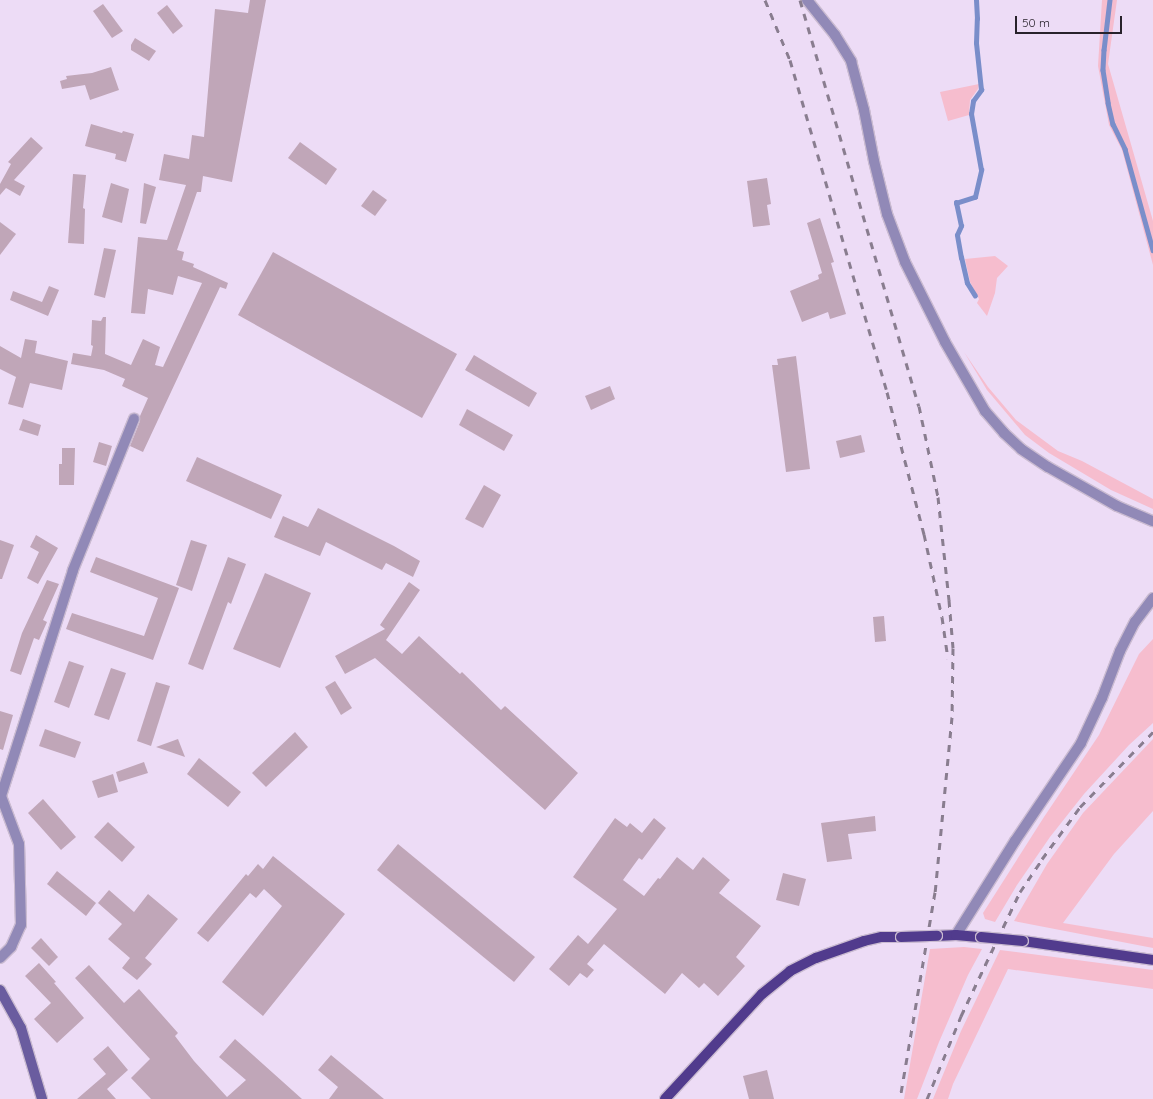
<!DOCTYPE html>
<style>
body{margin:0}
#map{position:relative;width:1153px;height:1099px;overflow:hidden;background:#eddcf6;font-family:Quicksand,sans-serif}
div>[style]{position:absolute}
.green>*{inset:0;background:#f6bdce}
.stream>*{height:4.5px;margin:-2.25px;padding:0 2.25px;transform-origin:2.25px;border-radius:2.25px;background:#7a8eca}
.building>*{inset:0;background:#c0a6b8}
.roads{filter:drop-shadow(1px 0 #cabbd1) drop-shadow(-1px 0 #cabbd1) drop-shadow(0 1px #cabbd1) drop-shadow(0 -1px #cabbd1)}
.street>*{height:10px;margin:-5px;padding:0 5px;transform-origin:5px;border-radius:5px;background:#9189b7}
.secondary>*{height:10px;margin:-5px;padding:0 5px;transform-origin:5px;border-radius:5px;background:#6a5c9f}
.primary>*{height:10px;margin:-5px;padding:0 5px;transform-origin:5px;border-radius:5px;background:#513b8d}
.rail>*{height:3px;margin-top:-1.5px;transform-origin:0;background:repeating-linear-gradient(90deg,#897d8f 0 7px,transparent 0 14px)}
.bridges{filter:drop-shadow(1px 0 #cabbd1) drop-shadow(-1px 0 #cabbd1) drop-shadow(0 1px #cabbd1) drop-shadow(0 -1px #cabbd1)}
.primary-bridge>*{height:10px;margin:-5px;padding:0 5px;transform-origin:5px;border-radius:5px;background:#513b8d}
span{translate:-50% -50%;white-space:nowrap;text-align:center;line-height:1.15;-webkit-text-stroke:3.5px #eddcf6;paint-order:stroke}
.scale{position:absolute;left:1015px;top:16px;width:107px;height:18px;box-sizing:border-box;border:2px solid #28222b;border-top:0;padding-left:5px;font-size:12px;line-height:14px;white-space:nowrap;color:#28222b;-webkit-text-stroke:3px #eddcf6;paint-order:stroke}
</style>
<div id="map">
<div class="green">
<i style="clip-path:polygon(1102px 0,1117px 0,1108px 64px,1153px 221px,1153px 265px,1122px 150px,1109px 125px,1098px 66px)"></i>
<i style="clip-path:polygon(979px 84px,978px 89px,970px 100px,969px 115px,948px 121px,940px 92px)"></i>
<i style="clip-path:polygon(995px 256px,1008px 266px,997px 278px,995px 293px,987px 316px,977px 303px,979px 299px,970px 282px,965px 259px)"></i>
<i style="clip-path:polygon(964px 352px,988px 387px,1016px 420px,1058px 451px,1082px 461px,1153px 499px,1153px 509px,1111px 490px,1049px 453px,1025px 435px,987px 390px)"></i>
<i style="clip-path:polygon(1153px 639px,1153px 723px,1129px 745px,1084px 794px,1050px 837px,1017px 885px,995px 922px,985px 919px,983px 913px,1044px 817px,1099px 735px,1139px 654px)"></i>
<i style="clip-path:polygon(1153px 739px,1153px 811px,1114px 854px,1063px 923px,1153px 938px,1153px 948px,1014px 921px,1047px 864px,1083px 813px)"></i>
<i style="clip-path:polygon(964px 947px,982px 949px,968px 975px,939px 1042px,917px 1099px,904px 1099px,930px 949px)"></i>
<i style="clip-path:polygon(1000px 950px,1153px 970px,1153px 989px,1008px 969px,953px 1084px,948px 1099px,933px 1099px,961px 1031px)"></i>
</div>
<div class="stream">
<i style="left:1110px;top:0;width:50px;rotate:96.8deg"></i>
<i style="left:1104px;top:50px;width:20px;rotate:93deg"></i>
<i style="left:1103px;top:70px;width:33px;rotate:81deg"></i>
<i style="left:1108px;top:103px;width:22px;rotate:77deg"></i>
<i style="left:1113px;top:124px;width:28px;rotate:64deg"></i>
<i style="left:1125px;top:149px;width:105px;rotate:74.5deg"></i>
<i style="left:975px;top:296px;width:15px;rotate:-122deg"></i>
<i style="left:967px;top:283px;width:26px;rotate:-103deg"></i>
<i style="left:961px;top:258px;width:23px;rotate:-100deg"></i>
<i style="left:957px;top:235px;width:10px;rotate:-66deg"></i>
<i style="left:961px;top:226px;width:24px;rotate:-102deg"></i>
<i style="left:956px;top:203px;width:20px;rotate:-18deg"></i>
<i style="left:975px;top:197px;width:28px;rotate:-77deg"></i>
<i style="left:981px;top:170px;width:57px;rotate:-100.1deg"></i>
<i style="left:971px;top:114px;width:13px;rotate:-81deg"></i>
<i style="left:973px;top:101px;width:14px;rotate:-54deg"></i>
<i style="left:981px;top:90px;width:47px;rotate:-96.1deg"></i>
<i style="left:976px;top:43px;width:24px;rotate:-88deg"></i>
<i style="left:977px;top:19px;width:19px;rotate:-93deg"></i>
</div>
<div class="building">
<i style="clip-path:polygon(250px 0,266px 0,232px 182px,203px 176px,201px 192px,197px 192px,177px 250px,184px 252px,182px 260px,194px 264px,193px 267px,228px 283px,226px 289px,220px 287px,143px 452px,130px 446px,140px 421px,140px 416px,148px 398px,122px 386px,125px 379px,104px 370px,71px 364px,73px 353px,91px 356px,93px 346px,91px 345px,92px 320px,101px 321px,103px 317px,106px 317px,105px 354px,131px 365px,143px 339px,160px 347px,155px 365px,163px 367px,202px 283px,178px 276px,173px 295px,148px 289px,145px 314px,131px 313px,138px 237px,167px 240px,186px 185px,159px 180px,164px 154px,189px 159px,192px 135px,204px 137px,215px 9px,248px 13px)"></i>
<i style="clip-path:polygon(103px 4px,123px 31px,112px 38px,93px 11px)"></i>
<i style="clip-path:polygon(167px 5px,183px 26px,173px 34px,157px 13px)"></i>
<i style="clip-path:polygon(135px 38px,156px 51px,149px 61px,131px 50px,131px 45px)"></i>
<i style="clip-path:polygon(111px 67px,119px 90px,90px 100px,85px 85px,62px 89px,60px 81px,67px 79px,66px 76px,92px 73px)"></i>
<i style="clip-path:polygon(91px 124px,122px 133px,123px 131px,134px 134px,126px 162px,115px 159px,116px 154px,85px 146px)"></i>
<i style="clip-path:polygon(31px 137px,43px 148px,14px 180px,25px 186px,20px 196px,6px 188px,0 195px,0 184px,11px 164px,8px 162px)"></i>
<i style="clip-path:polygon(300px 142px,337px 169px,326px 185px,288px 158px)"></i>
<i style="clip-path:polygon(73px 174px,86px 175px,83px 208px,85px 209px,84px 244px,68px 243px)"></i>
<i style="clip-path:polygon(767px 178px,771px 204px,767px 205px,770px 225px,753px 227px,747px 181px)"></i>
<i style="clip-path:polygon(111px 183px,129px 189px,122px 223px,102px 217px)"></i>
<i style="clip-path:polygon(144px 183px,156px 187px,146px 224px,140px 223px)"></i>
<i style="clip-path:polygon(373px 190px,387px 200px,375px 216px,361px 206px)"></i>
<i style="clip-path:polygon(820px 218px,834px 262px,831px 263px,846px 314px,830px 319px,828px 312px,802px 322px,790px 291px,819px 279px,818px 275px,822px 273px,807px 223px)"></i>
<i style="clip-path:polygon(0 222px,16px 234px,0 255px)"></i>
<i style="clip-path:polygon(104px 248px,116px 250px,105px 298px,94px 295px)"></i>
<i style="clip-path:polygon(273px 252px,457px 354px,422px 418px,238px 315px)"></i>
<i style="clip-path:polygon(49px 286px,59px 290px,48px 316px,10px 300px,13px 291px,42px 302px)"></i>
<i style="clip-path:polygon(25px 339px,37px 341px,35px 353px,68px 361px,62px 390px,30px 383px,23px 408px,8px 404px,16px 377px,0 369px,0 346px,21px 358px)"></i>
<i style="clip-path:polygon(474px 355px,537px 393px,529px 407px,465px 370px)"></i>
<i style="clip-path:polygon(796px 356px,810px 469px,786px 472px,772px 365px,778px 365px,777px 359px)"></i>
<i style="clip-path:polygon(610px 386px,615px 399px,591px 410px,585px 396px)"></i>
<i style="clip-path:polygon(467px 409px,513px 435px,504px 451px,459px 425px)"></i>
<i style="clip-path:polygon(23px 419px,41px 425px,38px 436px,19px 430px)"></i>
<i style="clip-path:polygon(861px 435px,865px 452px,840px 458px,836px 441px)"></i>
<i style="clip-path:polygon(99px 442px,112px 446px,106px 466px,93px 462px)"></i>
<i style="clip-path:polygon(62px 448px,75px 448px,74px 485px,59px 485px,59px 464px,62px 464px)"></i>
<i style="clip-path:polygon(197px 457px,282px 495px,271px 519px,186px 481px)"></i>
<i style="clip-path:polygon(484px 485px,501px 495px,483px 528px,465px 519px)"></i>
<i style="clip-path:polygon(318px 508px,394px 546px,420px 561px,413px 577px,386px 563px,382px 570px,326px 542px,320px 556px,274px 537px,283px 516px,308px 527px)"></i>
<i style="clip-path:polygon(36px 535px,58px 548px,38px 584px,27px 578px,39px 552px,30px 547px)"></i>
<i style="clip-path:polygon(0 540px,14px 545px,2px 579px,0 579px)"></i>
<i style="clip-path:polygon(191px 540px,207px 545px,192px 591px,176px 585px)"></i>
<i style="clip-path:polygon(96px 557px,179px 588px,153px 660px,66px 629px,72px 613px,144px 636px,158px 598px,90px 572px)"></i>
<i style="clip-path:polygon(228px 557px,246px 564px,231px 604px,228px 602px,203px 670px,188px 664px)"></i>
<i style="clip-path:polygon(265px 573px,311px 593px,280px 668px,233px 649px)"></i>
<i style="clip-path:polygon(47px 580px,59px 584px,43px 620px,47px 622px,39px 640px,34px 638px,21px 675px,10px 671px,22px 633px)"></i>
<i style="clip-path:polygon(409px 582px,420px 590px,386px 640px,402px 654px,419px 636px,460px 674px,462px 672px,501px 710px,505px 706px,578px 773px,545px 810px,375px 658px,345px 674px,335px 656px,385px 629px,380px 625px)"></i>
<i style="clip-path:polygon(884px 616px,886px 641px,875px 642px,873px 617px)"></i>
<i style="clip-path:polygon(69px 661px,84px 666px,69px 708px,54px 702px)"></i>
<i style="clip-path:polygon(111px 668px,126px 673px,109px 720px,94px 715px)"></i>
<i style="clip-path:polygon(335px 681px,352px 708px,341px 715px,325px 687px)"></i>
<i style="clip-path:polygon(156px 682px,170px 686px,151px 746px,137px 741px)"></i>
<i style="clip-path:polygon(0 711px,13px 715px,3px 750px,0 749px)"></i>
<i style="clip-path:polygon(45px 729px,81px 742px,75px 758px,39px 746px)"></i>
<i style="clip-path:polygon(295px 732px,308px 747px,266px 787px,252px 773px)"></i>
<i style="clip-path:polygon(178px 739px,185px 757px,156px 747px)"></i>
<i style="clip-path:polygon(199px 758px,241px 792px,228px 807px,187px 774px)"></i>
<i style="clip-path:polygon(144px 762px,148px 773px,119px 782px,116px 772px)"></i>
<i style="clip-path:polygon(113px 774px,118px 792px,98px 798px,92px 781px)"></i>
<i style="clip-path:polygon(43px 799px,76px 837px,61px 850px,28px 813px)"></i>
<i style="clip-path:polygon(875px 816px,876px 831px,848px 834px,852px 859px,827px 862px,821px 823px)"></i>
<i style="clip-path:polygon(615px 818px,627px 827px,630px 823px,642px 833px,654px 818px,666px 828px,642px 860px,639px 858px,623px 880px,644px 896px,658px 878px,660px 879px,677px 857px,693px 870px,703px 857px,730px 880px,719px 893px,761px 926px,736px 957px,745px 966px,718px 996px,704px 983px,699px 988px,682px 973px,665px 994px,604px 944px,587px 964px,594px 970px,587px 978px,580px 973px,569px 986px,549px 969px,578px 935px,588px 944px,617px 909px,573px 877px)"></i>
<i style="clip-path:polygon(108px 822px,135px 847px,122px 862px,94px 837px)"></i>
<i style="clip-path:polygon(398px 844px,535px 957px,514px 982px,377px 870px)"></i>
<i style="clip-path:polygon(273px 856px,345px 914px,263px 1016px,222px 982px,282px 906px,264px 889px,256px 898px,250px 893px,208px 942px,197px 933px,246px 874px,248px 876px,258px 864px,263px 869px)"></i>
<i style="clip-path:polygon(57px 871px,96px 903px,86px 916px,47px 884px)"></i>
<i style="clip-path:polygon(783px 873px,806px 879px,799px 906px,776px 900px)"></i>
<i style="clip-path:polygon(109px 890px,134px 912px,148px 894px,178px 919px,145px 958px,152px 964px,137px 980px,122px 968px,130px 958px,108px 939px,122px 924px,98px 903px)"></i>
<i style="clip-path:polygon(41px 938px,58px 957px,49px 966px,31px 948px)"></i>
<i style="clip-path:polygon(39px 963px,56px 982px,54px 983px,84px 1018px,57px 1043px,34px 1019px,51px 1003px,25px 976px)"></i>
<i style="clip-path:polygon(89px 965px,124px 1003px,139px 989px,178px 1033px,175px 1036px,194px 1061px,227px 1097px,246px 1080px,219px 1057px,235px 1039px,302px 1099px,151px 1099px,131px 1078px,150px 1059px,75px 978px)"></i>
<i style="clip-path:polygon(108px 1046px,128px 1070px,107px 1089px,116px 1099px,77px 1099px,106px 1074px,93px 1059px)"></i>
<i style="clip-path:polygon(331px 1055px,384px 1099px,329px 1099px,338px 1087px,318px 1070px)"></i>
<i style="clip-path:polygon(767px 1070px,774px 1099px,749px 1099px,743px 1076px)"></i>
</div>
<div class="roads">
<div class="street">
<i style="left:807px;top:0;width:45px;rotate:51.3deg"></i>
<i style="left:835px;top:35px;width:31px;rotate:58deg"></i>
<i style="left:851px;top:61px;width:51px;rotate:75.1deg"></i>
<i style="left:864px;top:110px;width:52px;rotate:78.9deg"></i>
<i style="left:874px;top:161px;width:55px;rotate:76.2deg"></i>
<i style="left:887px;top:214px;width:51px;rotate:69.4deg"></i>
<i style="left:905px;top:262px;width:89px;rotate:63.4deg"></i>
<i style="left:945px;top:342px;width:80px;rotate:59.9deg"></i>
<i style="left:985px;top:411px;width:29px;rotate:49deg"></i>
<i style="left:1004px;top:433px;width:23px;rotate:43deg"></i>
<i style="left:1021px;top:449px;width:32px;rotate:34deg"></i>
<i style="left:1048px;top:467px;width:79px;rotate:29.5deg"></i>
<i style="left:1117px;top:506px;width:39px;rotate:23deg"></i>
<i style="left:956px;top:935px;width:111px;rotate:-57.9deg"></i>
<i style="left:1015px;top:841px;width:118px;rotate:-56deg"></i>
<i style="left:1081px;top:743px;width:50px;rotate:-65deg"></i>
<i style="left:1102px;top:698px;width:50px;rotate:-69deg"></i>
<i style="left:1120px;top:651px;width:33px;rotate:-63deg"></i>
<i style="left:1135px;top:622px;width:30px;rotate:-53deg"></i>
<i style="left:0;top:958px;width:16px;rotate:-45deg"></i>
<i style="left:11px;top:947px;width:24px;rotate:-66deg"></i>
<i style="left:21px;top:925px;width:81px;rotate:-91.4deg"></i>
<i style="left:19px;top:844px;width:51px;rotate:-110.6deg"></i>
<i style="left:1px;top:796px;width:237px;rotate:-72.3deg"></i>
<i style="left:73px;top:570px;width:163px;rotate:-68deg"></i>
</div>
<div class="secondary">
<i style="left:0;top:990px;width:43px;rotate:61.1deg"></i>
<i style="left:21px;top:1028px;width:74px;rotate:73.5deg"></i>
</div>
<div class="primary">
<i style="left:937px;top:936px;width:19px;rotate:-3deg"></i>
<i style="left:956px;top:935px;width:25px;rotate:5deg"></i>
<i style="left:1023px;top:941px;width:131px;rotate:8.3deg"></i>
<i style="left:665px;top:1099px;width:143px;rotate:-47.3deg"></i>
<i style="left:762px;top:994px;width:36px;rotate:-39deg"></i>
<i style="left:790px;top:971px;width:29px;rotate:-27deg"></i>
<i style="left:816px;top:958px;width:51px;rotate:-19.5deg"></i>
<i style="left:864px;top:941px;width:18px;rotate:-13deg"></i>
<i style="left:882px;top:937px;width:19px"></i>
</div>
</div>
<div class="rail">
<i style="left:765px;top:0;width:65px;rotate:67.4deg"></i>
<i style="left:790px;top:60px;width:346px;rotate:73.7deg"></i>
<i style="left:887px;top:392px;width:147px;rotate:75.4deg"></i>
<i style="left:924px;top:534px;width:85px;rotate:77.8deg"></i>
<i style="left:942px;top:617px;width:42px;rotate:81.9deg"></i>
<i style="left:800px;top:0;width:423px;rotate:73.7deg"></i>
<i style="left:919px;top:406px;width:93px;rotate:78.2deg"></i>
<i style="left:938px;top:497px;width:104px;rotate:83.9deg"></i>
<i style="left:949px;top:600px;width:48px;rotate:85.2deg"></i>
<i style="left:953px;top:648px;width:69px;rotate:90.8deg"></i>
<i style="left:952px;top:717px;width:176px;rotate:95.5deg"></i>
<i style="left:935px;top:892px;width:210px;rotate:99.6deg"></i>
<i style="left:927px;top:1099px;width:90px;rotate:-67.7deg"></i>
<i style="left:961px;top:1016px;width:137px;rotate:-64.6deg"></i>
<i style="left:1020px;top:892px;width:40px;rotate:-56deg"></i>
<i style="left:1042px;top:859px;width:64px;rotate:-53.8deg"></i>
<i style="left:1080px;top:807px;width:105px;rotate:-45.8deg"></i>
</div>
<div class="bridges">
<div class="primary-bridge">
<i style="left:901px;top:937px;width:36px;rotate:-2deg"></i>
<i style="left:981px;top:937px;width:42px;rotate:5.4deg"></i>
</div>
</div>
<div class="scale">50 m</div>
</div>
